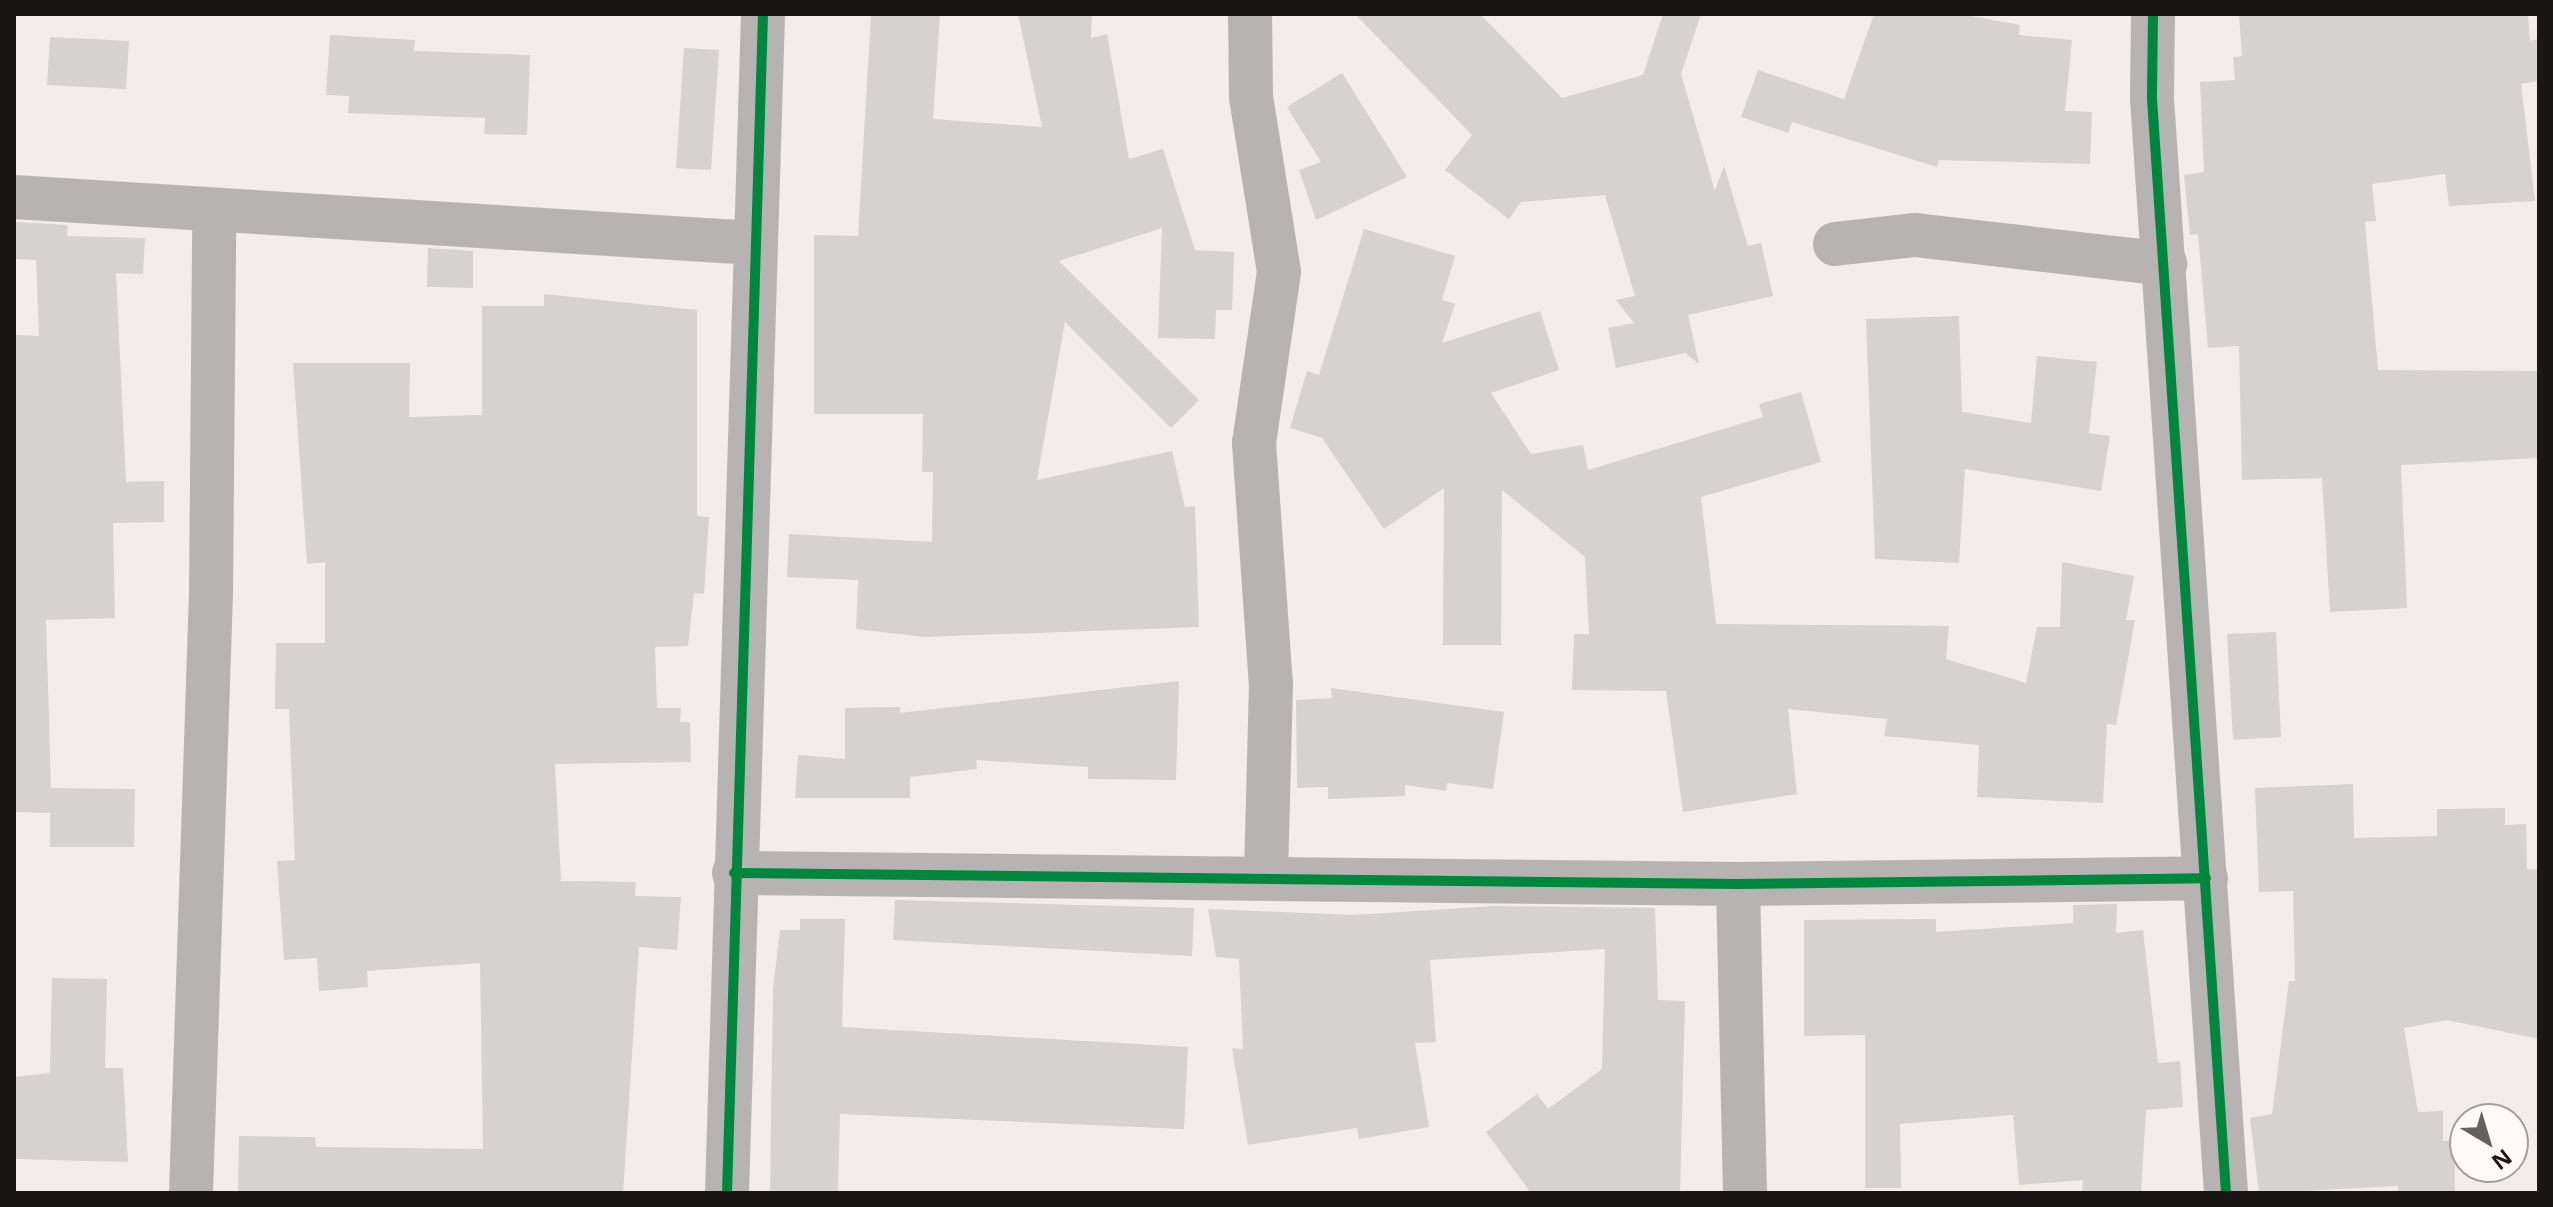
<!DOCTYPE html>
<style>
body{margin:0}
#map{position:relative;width:2553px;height:1207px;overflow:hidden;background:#f2ecea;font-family:"Open Sans",sans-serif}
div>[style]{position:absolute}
.building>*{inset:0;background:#d6d2d0}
.minor>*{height:44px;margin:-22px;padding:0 22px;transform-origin:22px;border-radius:22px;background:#b6b3b2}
.cycleway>*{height:10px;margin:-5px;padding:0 5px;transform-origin:5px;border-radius:5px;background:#00873e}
span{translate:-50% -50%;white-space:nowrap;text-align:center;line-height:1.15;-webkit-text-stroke:8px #fff9f7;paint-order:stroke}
.frame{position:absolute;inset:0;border:16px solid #191615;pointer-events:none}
.north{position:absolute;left:2449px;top:1103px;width:80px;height:80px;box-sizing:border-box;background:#fff9f7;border:2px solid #a39e9d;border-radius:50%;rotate:142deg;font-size:22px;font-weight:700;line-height:32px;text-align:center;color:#191615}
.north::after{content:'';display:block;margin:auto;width:28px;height:36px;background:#656160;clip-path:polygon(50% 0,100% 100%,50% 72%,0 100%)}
</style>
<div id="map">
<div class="building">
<i style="clip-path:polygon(871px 14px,940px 14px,933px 119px,1042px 127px,1018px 14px,1092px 14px,1091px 38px,1107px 34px,1129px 159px,1163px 149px,1195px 250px,1234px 252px,1232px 310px,1216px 310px,1215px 339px,1158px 338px,1162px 228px,1059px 261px,1199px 400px,1171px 428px,1065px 322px,1037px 480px,1172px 451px,1185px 507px,1195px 506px,1199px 627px,924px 637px,856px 629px,858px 580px,787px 577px,789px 534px,932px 542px,933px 472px,922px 472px,923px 414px,814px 414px,814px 235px,858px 236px)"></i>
<i style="clip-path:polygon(1355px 14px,1480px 14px,1562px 98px,1643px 75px,1663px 14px,1701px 14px,1681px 74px,1715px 191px,1724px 166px,1748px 246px,1761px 243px,1773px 296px,1688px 315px,1699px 364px,1685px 353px,1616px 368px,1608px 328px,1634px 323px,1616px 300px,1635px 296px,1605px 195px,1521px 202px,1509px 219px,1445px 170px,1472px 135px)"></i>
<i style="clip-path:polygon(1874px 14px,1960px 14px,2020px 25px,2019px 35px,2072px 40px,2065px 111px,2092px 112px,2090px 164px,1939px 160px,1937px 167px,1792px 122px,1788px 133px,1741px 117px,1758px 70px,1844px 99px)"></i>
<i style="clip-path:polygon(2239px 14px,2528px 14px,2530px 41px,2539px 39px,2539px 81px,2521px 84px,2535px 201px,2449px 206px,2445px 174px,2372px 184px,2376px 221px,2365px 222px,2378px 370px,2539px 371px,2539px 458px,2401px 465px,2407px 608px,2330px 612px,2322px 478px,2242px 480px,2239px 346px,2208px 348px,2198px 234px,2190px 235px,2184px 175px,2204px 172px,2200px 82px,2235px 80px,2233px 57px,2242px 56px)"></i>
<i style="clip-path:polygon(330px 35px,415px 40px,414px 51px,530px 55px,527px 135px,484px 134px,485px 118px,348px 113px,349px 96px,326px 95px)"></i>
<i style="clip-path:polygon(50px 37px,129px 41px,126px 89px,47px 85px)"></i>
<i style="clip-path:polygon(684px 48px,719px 50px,711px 170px,676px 168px)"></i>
<i style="clip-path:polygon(1342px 73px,1407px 177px,1316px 220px,1299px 170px,1321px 162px,1287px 107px)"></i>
<i style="clip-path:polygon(16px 222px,68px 225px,67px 236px,145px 238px,143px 274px,116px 273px,126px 482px,164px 481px,164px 522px,113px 523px,115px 618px,46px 620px,51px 788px,135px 789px,134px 847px,50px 847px,50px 813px,14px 812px,14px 335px,39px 336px,36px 260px,14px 259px)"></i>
<i style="clip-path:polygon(1364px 229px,1455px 256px,1442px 300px,1455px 304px,1442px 343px,1540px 311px,1559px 370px,1491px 393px,1531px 454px,1583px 445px,1588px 470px,1763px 417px,1759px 404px,1801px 392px,1821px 462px,1701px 497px,1716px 624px,1949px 626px,1946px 659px,2026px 683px,2037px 627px,2060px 627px,2062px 562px,2134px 576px,2126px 620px,2135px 620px,2116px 725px,2107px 724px,2103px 803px,1977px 797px,1979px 745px,1884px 736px,1887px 719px,1788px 709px,1797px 794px,1683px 812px,1666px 691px,1572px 690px,1574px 634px,1589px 634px,1585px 557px,1502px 490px,1501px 645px,1443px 645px,1444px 488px,1384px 529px,1322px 438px,1290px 428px,1307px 371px,1319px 375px)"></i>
<i style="clip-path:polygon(428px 248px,473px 251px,473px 288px,427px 287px)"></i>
<i style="clip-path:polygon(544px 294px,697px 310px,697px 516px,709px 517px,704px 594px,694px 593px,688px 646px,655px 647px,657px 708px,681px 708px,680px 722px,690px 722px,691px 762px,555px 764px,561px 881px,636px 882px,635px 896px,681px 897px,677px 950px,639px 947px,623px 1193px,238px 1193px,239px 1136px,315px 1137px,316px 1147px,483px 1149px,480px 963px,367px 971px,368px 987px,319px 991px,317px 958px,284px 960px,277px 861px,295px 860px,289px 709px,275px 709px,276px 643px,325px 643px,325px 562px,307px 564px,293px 363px,410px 363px,409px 417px,482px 415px,482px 306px,544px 306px)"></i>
<i style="clip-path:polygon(1959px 316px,1962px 412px,2031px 423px,2037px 356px,2097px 362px,2089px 433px,2110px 436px,2101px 491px,1965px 469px,1959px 563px,1875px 559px,1866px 319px)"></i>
<i style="clip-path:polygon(2276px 632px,2281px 737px,2233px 740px,2227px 634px)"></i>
<i style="clip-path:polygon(1179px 681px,1176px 780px,1088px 779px,1088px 767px,976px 760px,977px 769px,910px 777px,910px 798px,795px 798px,798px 755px,845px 759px,845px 708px,900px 707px,900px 713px)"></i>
<i style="clip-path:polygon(1331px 688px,1504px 712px,1493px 789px,1447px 783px,1446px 791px,1405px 785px,1405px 796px,1328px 799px,1328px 787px,1297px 788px,1296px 700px,1332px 698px)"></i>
<i style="clip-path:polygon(2353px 784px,2354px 838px,2437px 836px,2437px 809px,2505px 808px,2505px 825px,2526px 824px,2527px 869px,2539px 870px,2539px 1039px,2447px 1020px,2404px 1028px,2418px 1112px,2443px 1111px,2443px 1141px,2455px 1140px,2455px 1193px,2398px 1193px,2398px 1186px,2259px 1193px,2250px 1118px,2272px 1114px,2289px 981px,2295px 981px,2293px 891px,2259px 892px,2255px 788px)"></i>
<i style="clip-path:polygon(895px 900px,1194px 908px,1192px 956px,893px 940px)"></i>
<i style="clip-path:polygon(2117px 904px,2116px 933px,2143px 930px,2158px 1063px,2180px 1061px,2183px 1107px,2146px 1110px,2141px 1193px,2082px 1193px,2083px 1180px,2019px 1185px,2013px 1115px,1900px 1124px,1901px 1188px,1865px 1188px,1865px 1035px,1804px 1036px,1804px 920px,1936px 919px,1936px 932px,2073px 923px,2073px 905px)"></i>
<i style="clip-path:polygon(1494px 906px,1655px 908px,1658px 1000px,1685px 1001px,1680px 1193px,1531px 1193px,1486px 1132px,1537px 1094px,1548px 1109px,1602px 1069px,1605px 949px,1430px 960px,1436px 1042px,1415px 1043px,1429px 1127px,1359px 1139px,1357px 1128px,1248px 1145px,1232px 1048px,1243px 1049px,1239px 959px,1216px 957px,1208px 909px,1354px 915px)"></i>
<i style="clip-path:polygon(800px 919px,845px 919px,842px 1027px,1188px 1047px,1184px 1129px,840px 1114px,838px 1193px,770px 1193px,773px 988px,780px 930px,800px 930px)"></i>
<i style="clip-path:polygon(52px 978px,107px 979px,105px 1068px,123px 1068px,128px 1162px,14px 1159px,14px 1077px,50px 1073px)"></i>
</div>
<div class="minor">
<i style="left:1250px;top:14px;width:83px;rotate:89.3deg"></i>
<i style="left:1251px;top:97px;width:177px;rotate:80.9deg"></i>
<i style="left:1279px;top:272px;width:173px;rotate:98.3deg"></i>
<i style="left:1254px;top:443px;width:242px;rotate:86deg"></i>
<i style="left:1271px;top:684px;width:193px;rotate:91.5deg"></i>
<i style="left:2153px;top:14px;width:85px;rotate:90.7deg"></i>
<i style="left:2152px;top:99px;width:1096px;rotate:86.13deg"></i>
<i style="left:14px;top:197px;width:741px;rotate:3.56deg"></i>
<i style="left:1835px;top:244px;width:81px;rotate:-6.4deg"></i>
<i style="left:1915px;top:235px;width:252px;rotate:6.6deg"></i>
<i style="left:734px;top:873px;width:1004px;rotate:0.63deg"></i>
<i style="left:1738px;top:884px;width:468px;rotate:-0.7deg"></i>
<i style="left:1738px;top:884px;width:309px;rotate:88.7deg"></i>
<i style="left:191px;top:1193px;width:601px;rotate:-88.09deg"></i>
<i style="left:211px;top:592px;width:380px;rotate:-89.5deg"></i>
<i style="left:727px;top:1193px;width:1180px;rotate:-88.25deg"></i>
</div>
<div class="cycleway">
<i style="left:2153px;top:14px;width:85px;rotate:90.7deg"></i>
<i style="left:2152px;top:99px;width:1096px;rotate:86.13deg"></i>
<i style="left:734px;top:873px;width:1004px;rotate:0.63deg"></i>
<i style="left:1738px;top:884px;width:468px;rotate:-0.7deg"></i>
<i style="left:727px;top:1193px;width:1180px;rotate:-88.25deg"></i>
</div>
<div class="frame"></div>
<div class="north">N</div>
</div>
